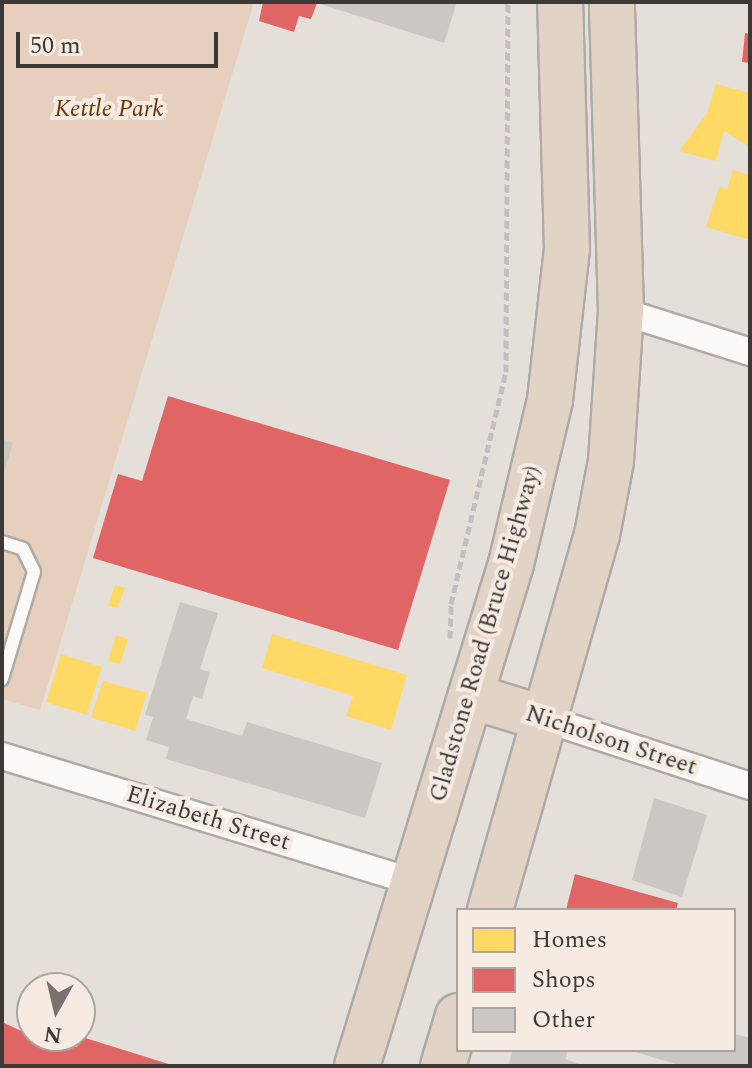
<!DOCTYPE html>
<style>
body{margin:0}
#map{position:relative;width:752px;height:1068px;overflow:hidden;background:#e5dfda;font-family:Spectral,serif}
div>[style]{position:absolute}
.green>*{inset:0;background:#e6cfbd}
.homes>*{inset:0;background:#ffd966}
.shops>*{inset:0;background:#e06666}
.building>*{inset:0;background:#cbc7c3}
.path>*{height:5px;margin-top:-2.5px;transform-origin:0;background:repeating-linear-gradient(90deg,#c1bfbf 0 8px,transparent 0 12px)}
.roads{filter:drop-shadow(2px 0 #aeaaa6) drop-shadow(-2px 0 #aeaaa6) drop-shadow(0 2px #aeaaa6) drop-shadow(0 -2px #aeaaa6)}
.lane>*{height:12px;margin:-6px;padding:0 6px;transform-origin:6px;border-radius:6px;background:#fbfaf9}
.street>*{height:26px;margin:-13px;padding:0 13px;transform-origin:13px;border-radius:13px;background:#fbfaf9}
.highway>*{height:44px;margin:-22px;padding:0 22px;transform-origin:22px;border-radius:22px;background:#e1d3c6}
span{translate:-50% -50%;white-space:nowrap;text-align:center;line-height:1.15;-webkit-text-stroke:8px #f6ebe3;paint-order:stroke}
.park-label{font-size:24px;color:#693700;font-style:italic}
.street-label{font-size:24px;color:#3d3936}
.frame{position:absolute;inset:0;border:4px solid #3d3936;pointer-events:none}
.legend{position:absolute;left:456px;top:908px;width:280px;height:144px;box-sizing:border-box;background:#f6ebe3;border:2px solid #aca49e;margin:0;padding:10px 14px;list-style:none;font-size:24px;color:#3d3936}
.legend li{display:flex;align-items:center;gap:16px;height:40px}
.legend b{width:40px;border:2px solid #aca49e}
.north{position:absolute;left:16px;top:972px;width:80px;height:80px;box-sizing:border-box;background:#f6ebe3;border:2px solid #aca49e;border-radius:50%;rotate:188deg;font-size:22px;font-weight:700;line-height:32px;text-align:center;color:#3d3936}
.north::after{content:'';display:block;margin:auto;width:28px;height:36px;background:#78736f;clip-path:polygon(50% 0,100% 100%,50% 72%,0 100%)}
.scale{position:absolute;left:16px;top:32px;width:202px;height:36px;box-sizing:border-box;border:4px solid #3d3936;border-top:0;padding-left:10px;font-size:24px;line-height:28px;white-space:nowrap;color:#3d3936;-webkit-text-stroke:6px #f6ebe3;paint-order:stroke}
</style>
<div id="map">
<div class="green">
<i style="clip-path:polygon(2px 2px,254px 2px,40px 710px,2px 699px)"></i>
</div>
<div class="homes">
<i style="clip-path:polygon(716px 84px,750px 93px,750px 147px,724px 131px,716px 161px,679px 151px,707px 113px)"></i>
<i style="clip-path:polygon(733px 170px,750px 175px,750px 240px,706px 227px,719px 187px,727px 189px)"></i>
<i style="clip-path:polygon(115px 585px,125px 588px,118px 608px,108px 606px)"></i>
<i style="clip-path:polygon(272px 634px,407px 675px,391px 730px,346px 716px,353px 696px,262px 668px)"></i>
<i style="clip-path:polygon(116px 635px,128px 639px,120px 664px,108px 661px)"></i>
<i style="clip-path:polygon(61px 654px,102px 667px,87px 715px,46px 702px)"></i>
<i style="clip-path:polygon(103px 681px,147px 693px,135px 731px,91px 717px)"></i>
</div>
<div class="shops">
<i style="clip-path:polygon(263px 2px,315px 2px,317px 3px,311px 19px,299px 16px,294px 32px,259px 21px)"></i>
<i style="clip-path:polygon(745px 33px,750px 34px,750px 63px,742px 62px)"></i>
<i style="clip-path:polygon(168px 396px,450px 480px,398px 650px,93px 558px,118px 474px,142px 481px)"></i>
<i style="clip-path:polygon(575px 874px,678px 903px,676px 910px,566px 910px)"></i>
<i style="clip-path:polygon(2px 1022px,32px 1036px,77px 1047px,79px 1036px,175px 1066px,2px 1066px)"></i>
</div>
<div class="building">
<i style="clip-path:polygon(408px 2px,457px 2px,444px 43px,317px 3px)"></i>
<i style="clip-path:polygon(2px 439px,13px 443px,3px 476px,2px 476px)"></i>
<i style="clip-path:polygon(180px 602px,218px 613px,200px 669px,210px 672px,202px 699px,193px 696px,186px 719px,242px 736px,247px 722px,382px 763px,365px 818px,166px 759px,169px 747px,146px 740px,153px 717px,145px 715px)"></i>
<i style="clip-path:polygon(654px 798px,707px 815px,682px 897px,632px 880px)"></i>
<i style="clip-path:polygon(734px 1034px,750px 1038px,750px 1066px,682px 1066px,632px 1051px,734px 1050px)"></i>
<i style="clip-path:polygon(513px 1050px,568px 1050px,565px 1059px,584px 1066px,508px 1066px)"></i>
</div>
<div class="path">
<i style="left:450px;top:638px;width:34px;rotate:-88deg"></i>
<i style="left:451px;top:604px;width:238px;rotate:-76.7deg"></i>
<i style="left:506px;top:372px;width:370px;rotate:-89.7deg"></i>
</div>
<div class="roads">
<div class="lane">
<i style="left:2px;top:542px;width:22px;rotate:18deg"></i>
<i style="left:23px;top:549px;width:25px;rotate:64deg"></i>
<i style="left:34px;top:572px;width:112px;rotate:106.7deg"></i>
</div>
<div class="street">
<i style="left:621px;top:311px;width:135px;rotate:17.6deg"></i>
<i style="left:548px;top:720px;width:213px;rotate:18.1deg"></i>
<i style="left:2px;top:756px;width:431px;rotate:17deg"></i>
</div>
<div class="highway">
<i style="left:471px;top:696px;width:81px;rotate:17.3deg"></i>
<i style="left:490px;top:910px;width:390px;rotate:-74.1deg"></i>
<i style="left:597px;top:535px;width:75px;rotate:-79.3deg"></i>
<i style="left:611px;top:461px;width:150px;rotate:-86.2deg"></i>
<i style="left:621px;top:311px;width:309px;rotate:-91.7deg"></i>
<i style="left:357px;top:1066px;width:525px;rotate:-72.95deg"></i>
<i style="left:511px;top:564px;width:169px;rotate:-76.6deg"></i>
<i style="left:550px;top:400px;width:152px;rotate:-83.6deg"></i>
<i style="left:567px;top:249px;width:247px;rotate:-91.6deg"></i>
<i style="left:443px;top:1066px;width:52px;rotate:-73.3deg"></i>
</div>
</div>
<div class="park-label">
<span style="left:109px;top:110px">Kettle Park</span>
</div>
<div class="street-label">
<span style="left:486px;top:634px;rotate:-74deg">Gladstone Road (Bruce Highway)</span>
<span style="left:611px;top:741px;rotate:18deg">Nicholson Street</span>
<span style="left:208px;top:819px;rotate:17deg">Elizabeth Street</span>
</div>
<div class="frame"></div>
<ul class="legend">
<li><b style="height:22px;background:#ffd966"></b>Homes</li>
<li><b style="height:22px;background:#e06666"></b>Shops</li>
<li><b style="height:22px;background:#cbc7c3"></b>Other</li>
</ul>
<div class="north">N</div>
<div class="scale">50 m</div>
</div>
